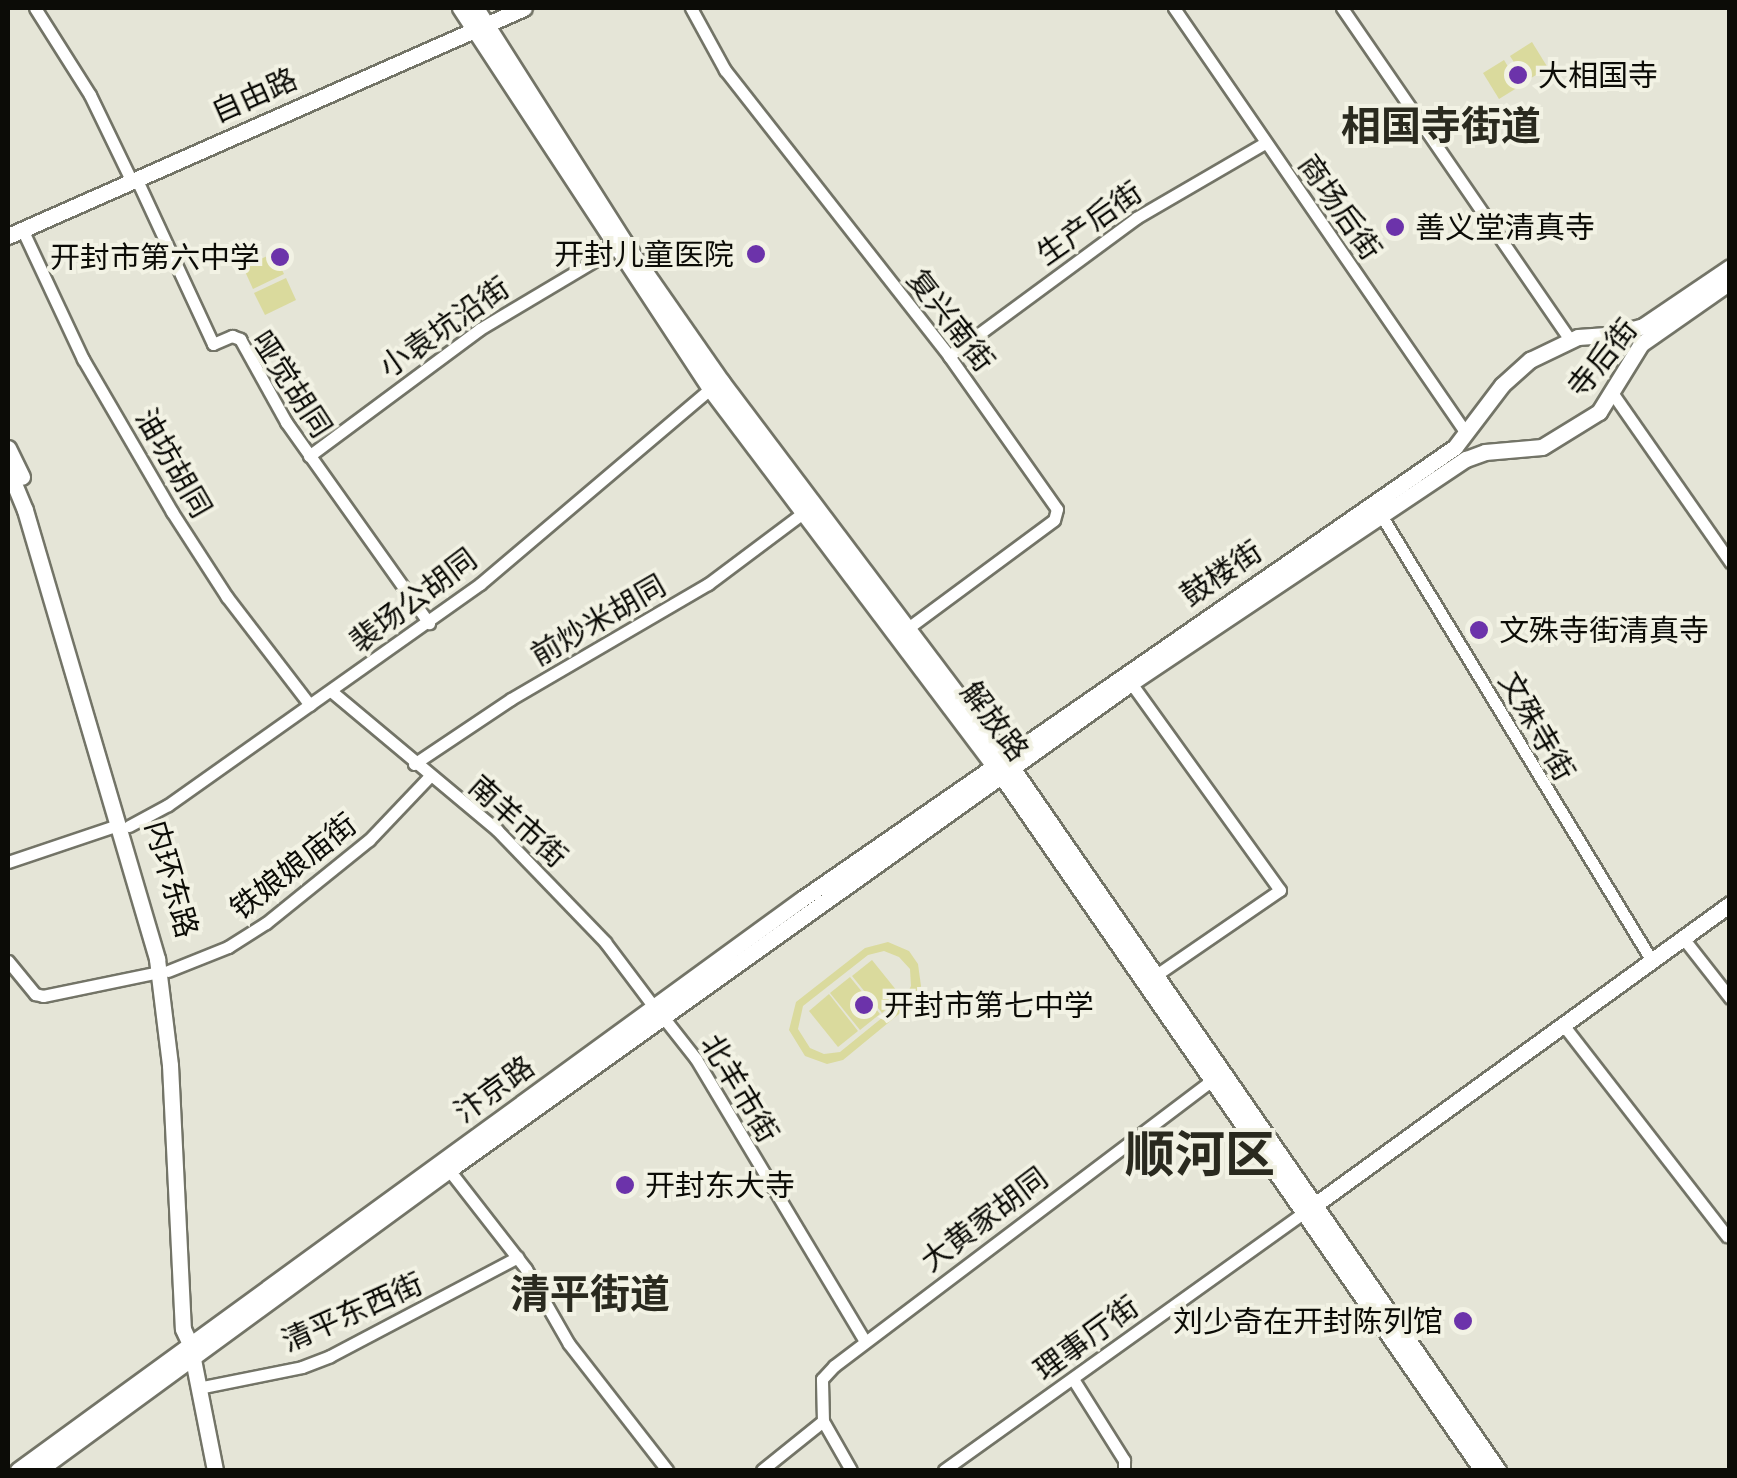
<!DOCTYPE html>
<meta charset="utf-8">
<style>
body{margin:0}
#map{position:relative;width:1737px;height:1478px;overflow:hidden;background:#e5e5d7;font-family:Lora,"Noto Sans SC",serif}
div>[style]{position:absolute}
.green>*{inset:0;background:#dada9d}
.roads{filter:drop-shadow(2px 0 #737467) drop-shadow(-2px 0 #737467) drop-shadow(0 2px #737467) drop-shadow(0 -2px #737467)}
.street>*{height:11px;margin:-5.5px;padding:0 5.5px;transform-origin:5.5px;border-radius:5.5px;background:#fff}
.secondary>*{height:15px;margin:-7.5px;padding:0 7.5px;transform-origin:7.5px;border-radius:7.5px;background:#fff}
.dots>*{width:28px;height:28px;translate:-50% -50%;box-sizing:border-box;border:5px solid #f2f2e4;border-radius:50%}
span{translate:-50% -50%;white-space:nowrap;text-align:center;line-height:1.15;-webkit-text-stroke:8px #f2f2e4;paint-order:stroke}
.poi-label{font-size:30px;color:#0c0c07}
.left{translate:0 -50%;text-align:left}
.right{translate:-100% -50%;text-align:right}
.street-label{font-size:30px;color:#0c0c07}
.district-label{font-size:40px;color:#2a2a1f;font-weight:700}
.town-label{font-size:50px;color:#2a2a1f;font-weight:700}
.frame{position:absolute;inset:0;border:10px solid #0c0c07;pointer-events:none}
</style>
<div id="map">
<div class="green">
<i style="clip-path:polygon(1532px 42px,1548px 68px,1526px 81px,1510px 56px)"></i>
<i style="clip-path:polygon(1504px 60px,1520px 86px,1499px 99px,1483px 73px)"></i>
<i style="clip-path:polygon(274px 253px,284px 274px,253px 289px,243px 267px)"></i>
<i style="clip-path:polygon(286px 278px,296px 300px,265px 315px,254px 293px)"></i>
<i style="clip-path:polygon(evenodd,888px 942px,909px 951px,918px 964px,921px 986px,916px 1000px,843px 1060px,827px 1064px,805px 1056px,789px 1030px,796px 1002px,865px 948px,888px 942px,884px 951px,899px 957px,910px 969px,911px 986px,904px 1000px,840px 1052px,824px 1054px,810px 1048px,798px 1029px,803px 1006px,868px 955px,884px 951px)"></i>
<i style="clip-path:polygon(872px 960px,901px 996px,882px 1013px,852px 976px)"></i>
<i style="clip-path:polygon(850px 977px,880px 1014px,860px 1030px,830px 993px)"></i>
<i style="clip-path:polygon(829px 994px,858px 1031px,838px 1047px,809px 1011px)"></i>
</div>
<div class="roads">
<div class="street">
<i style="left:35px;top:8px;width:103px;rotate:57.7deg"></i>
<i style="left:90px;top:95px;width:94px;rotate:64.2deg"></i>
<i style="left:691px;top:8px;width:71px;rotate:61.3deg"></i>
<i style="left:725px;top:70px;width:363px;rotate:51.9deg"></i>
<i style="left:949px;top:356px;width:187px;rotate:54.8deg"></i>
<i style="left:1057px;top:509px;width:11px;rotate:105deg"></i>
<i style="left:1054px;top:520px;width:182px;rotate:143.5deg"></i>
<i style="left:1174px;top:8px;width:516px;rotate:55.51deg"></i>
<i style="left:1342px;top:8px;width:403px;rotate:55.5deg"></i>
<i style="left:136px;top:178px;width:183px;rotate:65.1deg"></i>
<i style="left:213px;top:344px;width:21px;rotate:-23deg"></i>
<i style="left:232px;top:336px;width:9px;rotate:21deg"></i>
<i style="left:240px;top:339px;width:95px;rotate:61deg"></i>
<i style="left:286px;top:422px;width:247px;rotate:54.6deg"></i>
<i style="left:22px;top:229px;width:144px;rotate:64.9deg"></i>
<i style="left:83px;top:359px;width:177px;rotate:59.8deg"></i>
<i style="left:172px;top:512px;width:101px;rotate:57.1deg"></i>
<i style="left:227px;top:597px;width:136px;rotate:52.5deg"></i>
<i style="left:949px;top:356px;width:232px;rotate:-36.4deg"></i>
<i style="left:1136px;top:218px;width:149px;rotate:-30.2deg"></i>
<i style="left:1613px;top:394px;width:205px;rotate:55.1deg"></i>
<i style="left:309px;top:456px;width:213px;rotate:-36.6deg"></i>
<i style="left:480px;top:329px;width:156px;rotate:-30.8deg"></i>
<i style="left:1381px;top:515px;width:522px;rotate:58.72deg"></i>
<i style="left:1131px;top:683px;width:255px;rotate:54.3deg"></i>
<i style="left:1280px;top:890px;width:148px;rotate:145.5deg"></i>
<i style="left:331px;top:691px;width:217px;rotate:39.9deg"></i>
<i style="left:497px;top:830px;width:156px;rotate:46deg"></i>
<i style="left:605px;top:942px;width:81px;rotate:53deg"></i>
<i style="left:414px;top:764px;width:117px;rotate:-33.8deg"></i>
<i style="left:511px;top:699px;width:228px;rotate:-30.3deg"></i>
<i style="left:708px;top:584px;width:119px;rotate:-36.8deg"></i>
<i style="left:129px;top:826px;width:44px;rotate:-28.3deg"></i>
<i style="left:168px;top:805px;width:382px;rotate:-35.3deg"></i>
<i style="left:480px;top:584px;width:302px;rotate:-40.3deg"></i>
<i style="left:8px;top:862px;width:116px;rotate:-18.6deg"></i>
<i style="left:1683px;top:938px;width:76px;rotate:51.9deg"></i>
<i style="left:8px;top:961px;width:43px;rotate:50.7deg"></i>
<i style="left:35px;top:994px;width:8px;rotate:14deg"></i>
<i style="left:43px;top:996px;width:118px;rotate:-11.7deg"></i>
<i style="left:168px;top:971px;width:65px;rotate:-21.8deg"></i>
<i style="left:228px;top:947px;width:45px;rotate:-32.3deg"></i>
<i style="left:266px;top:923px;width:132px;rotate:-38.9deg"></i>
<i style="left:369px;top:840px;width:88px;rotate:-46.4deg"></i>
<i style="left:663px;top:1017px;width:53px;rotate:51.8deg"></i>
<i style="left:696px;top:1059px;width:329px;rotate:59.1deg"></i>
<i style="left:1564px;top:1026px;width:266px;rotate:52.2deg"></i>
<i style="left:449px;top:1170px;width:125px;rotate:52.1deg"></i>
<i style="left:526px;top:1269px;width:86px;rotate:60.2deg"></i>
<i style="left:569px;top:1344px;width:160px;rotate:52.1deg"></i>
<i style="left:1073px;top:1379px;width:96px;rotate:57.8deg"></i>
<i style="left:1124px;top:1460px;width:10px;rotate:90deg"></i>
<i style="left:198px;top:1388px;width:106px;rotate:-11.4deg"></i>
<i style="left:302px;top:1367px;width:30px;rotate:-21deg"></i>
<i style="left:330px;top:1356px;width:212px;rotate:-27.8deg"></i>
<i style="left:823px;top:1421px;width:42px;rotate:-91.4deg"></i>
<i style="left:822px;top:1379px;width:18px;rotate:-47deg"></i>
<i style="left:834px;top:1366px;width:476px;rotate:-37.1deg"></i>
<i style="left:823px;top:1421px;width:56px;rotate:60.3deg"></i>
<i style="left:762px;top:1470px;width:78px;rotate:-38.8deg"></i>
<i style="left:944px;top:1470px;width:445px;rotate:-35.6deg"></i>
</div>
<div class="secondary">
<i style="left:460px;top:8px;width:456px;rotate:56.7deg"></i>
<i style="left:710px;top:389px;width:482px;rotate:53deg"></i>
<i style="left:1000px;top:774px;width:847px;rotate:55.3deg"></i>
<i style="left:476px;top:8px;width:278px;rotate:57.6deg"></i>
<i style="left:625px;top:243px;width:169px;rotate:55.1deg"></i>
<i style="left:722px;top:382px;width:468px;rotate:53deg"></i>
<i style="left:1004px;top:756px;width:868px;rotate:55.32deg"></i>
<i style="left:8px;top:236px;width:564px;rotate:-23.84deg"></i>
<i style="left:8px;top:448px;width:32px;rotate:64deg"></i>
<i style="left:8px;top:469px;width:44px;rotate:67.5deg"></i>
<i style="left:25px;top:510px;width:468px;rotate:73.6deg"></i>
<i style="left:157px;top:959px;width:107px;rotate:83deg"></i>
<i style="left:170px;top:1065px;width:264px;rotate:87.2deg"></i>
<i style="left:183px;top:1329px;width:17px;rotate:65deg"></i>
<i style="left:190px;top:1344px;width:128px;rotate:78.8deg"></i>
<i style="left:1316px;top:1204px;width:511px;rotate:-35.93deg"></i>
<i style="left:18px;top:1470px;width:970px;rotate:-36.07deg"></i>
<i style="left:802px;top:899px;width:794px;rotate:-34.69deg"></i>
<i style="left:1455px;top:447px;width:78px;rotate:-52.8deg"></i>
<i style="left:1502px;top:385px;width:38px;rotate:-42deg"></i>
<i style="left:1530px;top:360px;width:53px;rotate:-25.6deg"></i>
<i style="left:1578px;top:337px;width:32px;rotate:-4deg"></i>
<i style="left:1610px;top:335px;width:34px;rotate:-15deg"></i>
<i style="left:1643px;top:326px;width:105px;rotate:-34.1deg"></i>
<i style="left:39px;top:1470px;width:508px;rotate:-36.19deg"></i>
<i style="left:449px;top:1170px;width:838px;rotate:-35.53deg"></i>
<i style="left:1131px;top:683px;width:403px;rotate:-33.8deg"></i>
<i style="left:1466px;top:459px;width:20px;rotate:-20deg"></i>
<i style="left:1485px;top:452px;width:57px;rotate:-5deg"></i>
<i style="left:1542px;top:447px;width:67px;rotate:-31.6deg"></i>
<i style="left:1599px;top:412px;width:80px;rotate:-58.3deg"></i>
<i style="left:1641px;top:344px;width:108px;rotate:-34.9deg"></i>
</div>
</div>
<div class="dots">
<i style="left:1518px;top:75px;background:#6c33aa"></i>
<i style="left:1395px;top:227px;background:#6c33aa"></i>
<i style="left:756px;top:254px;background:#6c33aa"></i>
<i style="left:280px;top:257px;background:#6c33aa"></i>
<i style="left:1479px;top:630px;background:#6c33aa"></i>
<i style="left:864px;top:1005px;background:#6c33aa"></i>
<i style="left:625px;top:1185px;background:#6c33aa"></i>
<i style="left:1463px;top:1321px;background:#6c33aa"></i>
</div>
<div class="poi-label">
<span class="left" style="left:1538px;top:75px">大相国寺</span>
<span class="left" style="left:1415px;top:227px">善义堂清真寺</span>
<span class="right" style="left:734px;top:254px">开封儿童医院</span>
<span class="right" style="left:260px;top:257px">开封市第六中学</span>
<span class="left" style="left:1499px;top:630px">文殊寺街清真寺</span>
<span class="left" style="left:884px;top:1005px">开封市第七中学</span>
<span class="left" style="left:645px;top:1185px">开封东大寺</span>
<span class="right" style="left:1443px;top:1321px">刘少奇在开封陈列馆</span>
</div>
<div class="street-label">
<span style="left:254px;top:95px;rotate:-24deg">自由路</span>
<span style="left:1340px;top:207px;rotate:55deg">商场后街</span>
<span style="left:1089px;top:223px;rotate:-35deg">生产后街</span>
<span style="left:951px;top:320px;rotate:52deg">复兴南街</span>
<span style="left:444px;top:327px;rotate:-35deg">小袁坑沿街</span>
<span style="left:1602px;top:358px;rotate:-51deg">寺后街</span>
<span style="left:292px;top:384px;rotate:57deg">哑觉胡同</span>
<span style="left:174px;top:463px;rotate:60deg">油坊胡同</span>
<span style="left:1221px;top:573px;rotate:-34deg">鼓楼街</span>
<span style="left:413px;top:600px;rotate:-37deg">裴场公胡同</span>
<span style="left:598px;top:620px;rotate:-30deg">前炒米胡同</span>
<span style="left:995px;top:721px;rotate:53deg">解放路</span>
<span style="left:1537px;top:726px;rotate:60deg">文殊寺街</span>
<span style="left:518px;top:821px;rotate:42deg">南羊市街</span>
<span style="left:293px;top:866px;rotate:-38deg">铁娘娘庙街</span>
<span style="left:172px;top:879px;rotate:74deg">内环东路</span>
<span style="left:740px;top:1088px;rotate:59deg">北羊市街</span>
<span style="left:494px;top:1089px;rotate:-36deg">汴京路</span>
<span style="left:984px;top:1219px;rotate:-37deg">大黄家胡同</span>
<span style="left:352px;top:1312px;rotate:-24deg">清平东西街</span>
<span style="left:1086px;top:1338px;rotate:-36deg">理事厅街</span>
</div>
<div class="district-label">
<span style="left:1441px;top:126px">相国寺街道</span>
<span style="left:590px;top:1294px">清平街道</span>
</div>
<div class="town-label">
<span style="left:1200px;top:1155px">顺河区</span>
</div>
<div class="frame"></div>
</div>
